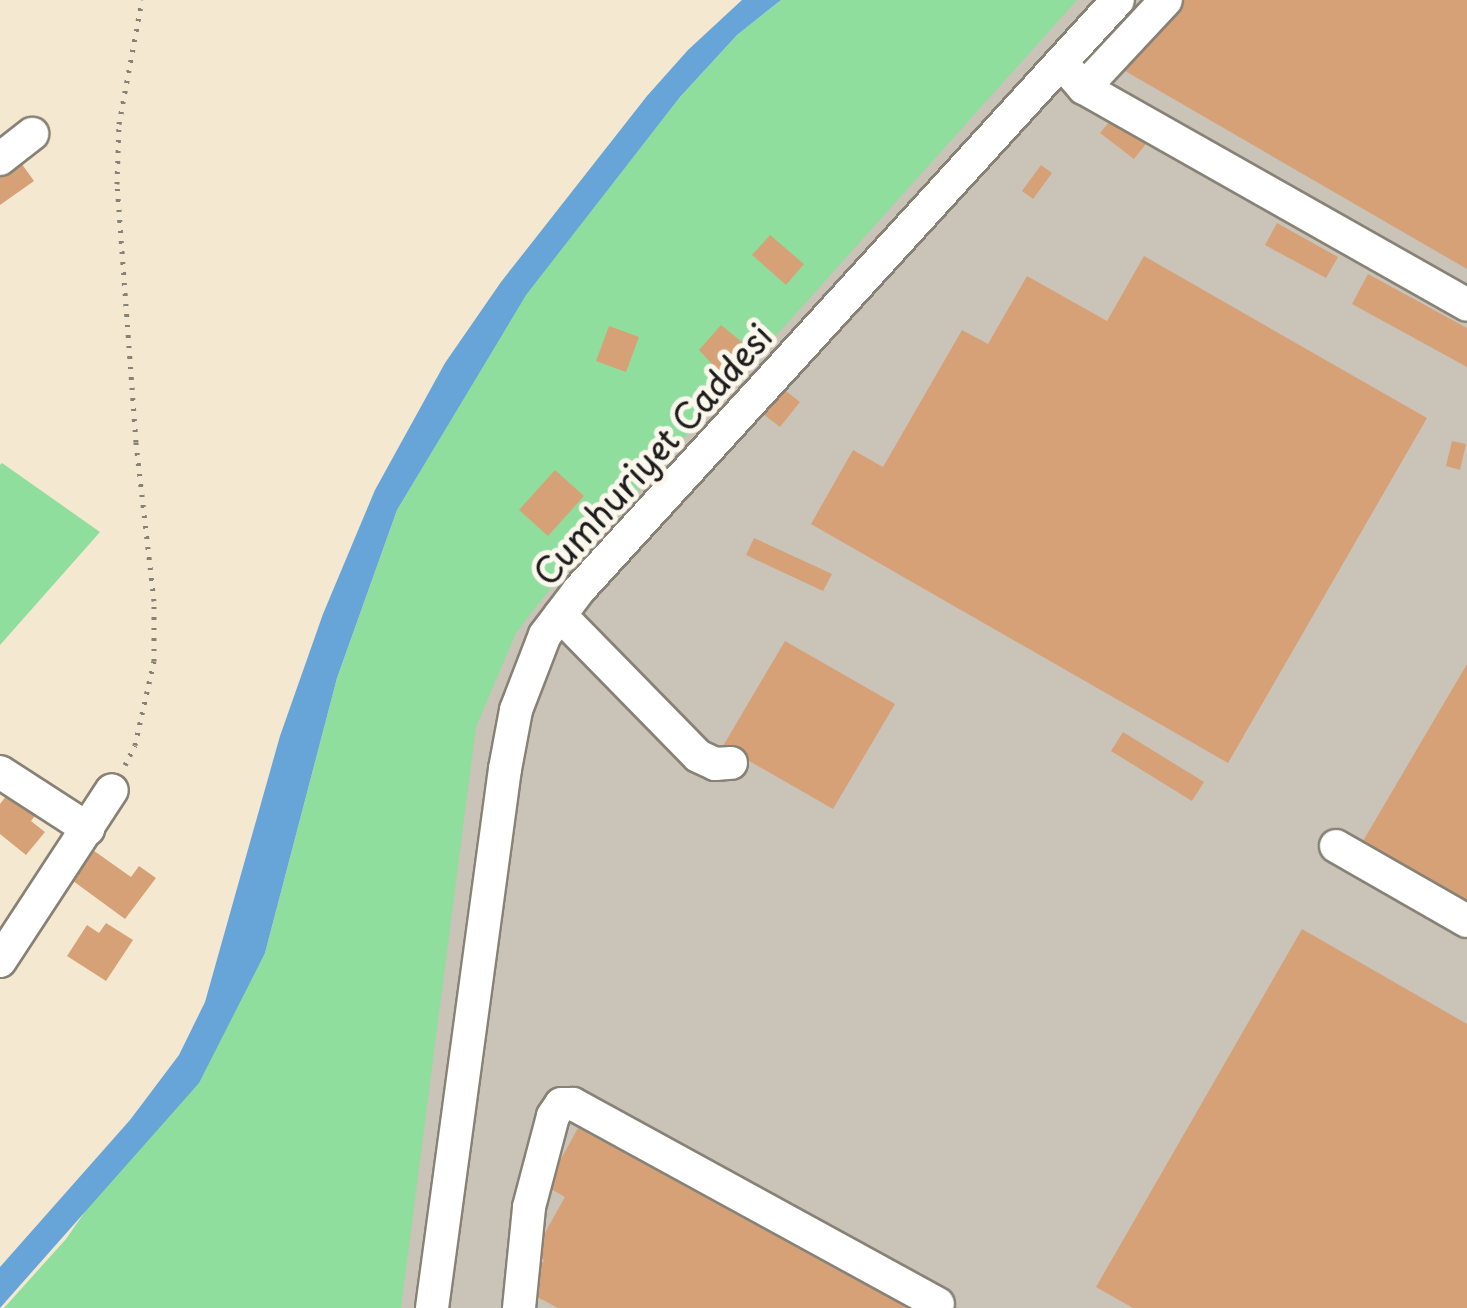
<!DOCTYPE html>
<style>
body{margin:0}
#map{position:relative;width:1467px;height:1308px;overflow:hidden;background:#f4e8d0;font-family:"Playpen Sans",sans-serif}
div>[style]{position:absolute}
.industrial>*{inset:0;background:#c9c3b8}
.green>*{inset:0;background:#8fde9d}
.water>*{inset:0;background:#67a4d8}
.building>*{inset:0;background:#d7a177}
.path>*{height:5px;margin-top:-2.5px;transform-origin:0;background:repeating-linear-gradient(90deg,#888276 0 2.5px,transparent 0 10.5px)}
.roads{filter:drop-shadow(2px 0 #888276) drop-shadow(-2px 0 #888276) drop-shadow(0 2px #888276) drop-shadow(0 -2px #888276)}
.minor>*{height:32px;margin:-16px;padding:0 16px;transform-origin:16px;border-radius:16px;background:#fff}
span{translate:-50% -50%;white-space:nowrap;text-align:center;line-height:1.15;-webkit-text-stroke:10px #fbf7ec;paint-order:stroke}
.street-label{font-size:35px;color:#1c1c1c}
</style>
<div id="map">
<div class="industrial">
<i style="clip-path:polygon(953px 0,1467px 0,1467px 1308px,309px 1308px,448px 605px)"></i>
</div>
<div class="green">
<i style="clip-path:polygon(781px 0,1077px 0,556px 581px,516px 633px,476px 727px,401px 1308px,4px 1308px,66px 1239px,265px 953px,337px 678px,397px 510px,525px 295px,680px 97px,737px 35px)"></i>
<i style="clip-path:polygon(2px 463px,100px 532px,0 645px,0 465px)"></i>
</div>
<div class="water">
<i style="clip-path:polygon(742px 0,781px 0,737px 35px,680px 97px,526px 295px,397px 510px,337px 678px,265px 953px,199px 1083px,0 1308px,0 1267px,130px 1120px,179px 1055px,205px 1002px,280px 736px,323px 614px,375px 490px,445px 363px,501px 282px,647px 96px,688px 50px)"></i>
</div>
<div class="building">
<i style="clip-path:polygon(1181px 0,1467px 0,1467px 269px,1120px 68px)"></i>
<i style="clip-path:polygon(1116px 114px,1149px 140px,1134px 159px,1100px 133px)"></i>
<i style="clip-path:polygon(14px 153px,34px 181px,0 205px,0 163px)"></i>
<i style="clip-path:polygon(1041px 165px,1052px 173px,1033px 199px,1022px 191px)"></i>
<i style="clip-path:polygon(1277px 223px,1338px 257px,1326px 278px,1265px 245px)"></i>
<i style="clip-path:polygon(770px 235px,804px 264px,786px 285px,752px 255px)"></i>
<i style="clip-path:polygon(1144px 256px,1427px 418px,1228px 763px,811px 524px,853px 450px,883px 467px,962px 330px,988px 344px,1027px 276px,1107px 321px)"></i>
<i style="clip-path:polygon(1368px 274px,1467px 328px,1467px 367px,1352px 304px)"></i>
<i style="clip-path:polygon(721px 325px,753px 351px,727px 380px,699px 350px)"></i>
<i style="clip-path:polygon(609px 326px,639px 337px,626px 372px,596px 361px)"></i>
<i style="clip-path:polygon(778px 385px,800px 402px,780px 427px,759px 411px)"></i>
<i style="clip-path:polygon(1452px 441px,1466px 444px,1460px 470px,1446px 466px)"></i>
<i style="clip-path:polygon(555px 470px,584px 496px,548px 536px,519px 510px)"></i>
<i style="clip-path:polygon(754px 538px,832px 574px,823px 591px,746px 555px)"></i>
<i style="clip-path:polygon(785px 641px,895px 704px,833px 809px,723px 746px)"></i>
<i style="clip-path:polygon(1467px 664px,1467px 901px,1363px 841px)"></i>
<i style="clip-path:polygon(1123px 732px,1204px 782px,1192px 801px,1111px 751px)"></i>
<i style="clip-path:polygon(10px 791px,37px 813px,31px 821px,45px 832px,26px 855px,0 834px,0 804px)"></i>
<i style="clip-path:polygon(90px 848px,131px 877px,139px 866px,156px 878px,125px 919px,69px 878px)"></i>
<i style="clip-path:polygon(106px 923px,133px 940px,106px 981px,67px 956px,87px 925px,99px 933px)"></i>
<i style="clip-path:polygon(1302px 929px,1467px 1024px,1467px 1308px,1133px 1308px,1096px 1287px)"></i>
<i style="clip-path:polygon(578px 1128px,907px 1308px,558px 1308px,526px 1291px,544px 1260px,533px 1254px,565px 1197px,546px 1186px)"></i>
</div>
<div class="path">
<i style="left:125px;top:765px;width:22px;rotate:-63deg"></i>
<i style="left:135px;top:745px;width:86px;rotate:-77.3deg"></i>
<i style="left:154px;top:661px;width:60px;rotate:-90deg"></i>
<i style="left:154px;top:601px;width:160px;rotate:-96.5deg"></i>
<i style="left:136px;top:442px;width:259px;rotate:-94.2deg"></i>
<i style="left:117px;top:184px;width:60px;rotate:-88.1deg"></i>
<i style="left:119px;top:124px;width:126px;rotate:-79.5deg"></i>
</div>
<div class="roads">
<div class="minor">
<i style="left:1062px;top:63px;width:33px;rotate:49deg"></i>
<i style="left:1084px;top:88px;width:440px;rotate:29.5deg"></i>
<i style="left:1084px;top:88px;width:120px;rotate:-47deg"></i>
<i style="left:0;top:159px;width:41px;rotate:-38deg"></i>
<i style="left:560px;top:615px;width:197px;rotate:45.6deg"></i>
<i style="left:698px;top:756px;width:19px;rotate:25deg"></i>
<i style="left:715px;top:764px;width:16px;rotate:-4deg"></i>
<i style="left:0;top:772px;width:105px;rotate:32.9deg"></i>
<i style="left:1336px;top:846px;width:151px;rotate:29.8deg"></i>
<i style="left:0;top:961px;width:204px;rotate:-56.8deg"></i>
<i style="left:432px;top:1308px;width:544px;rotate:-82.29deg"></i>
<i style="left:505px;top:769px;width:60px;rotate:-79.4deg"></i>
<i style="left:516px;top:710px;width:80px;rotate:-68.9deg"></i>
<i style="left:545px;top:635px;width:56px;rotate:-52.9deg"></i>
<i style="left:579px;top:590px;width:799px;rotate:-47.59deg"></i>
<i style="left:519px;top:1308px;width:101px;rotate:-84.3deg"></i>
<i style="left:529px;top:1207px;width:94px;rotate:-75.2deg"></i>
<i style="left:553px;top:1116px;width:14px;rotate:-56deg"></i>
<i style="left:561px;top:1104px;width:12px"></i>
<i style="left:573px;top:1104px;width:416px;rotate:28.7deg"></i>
</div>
</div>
<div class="street-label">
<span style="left:652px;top:454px;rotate:-48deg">Cumhuriyet Caddesi</span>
</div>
</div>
